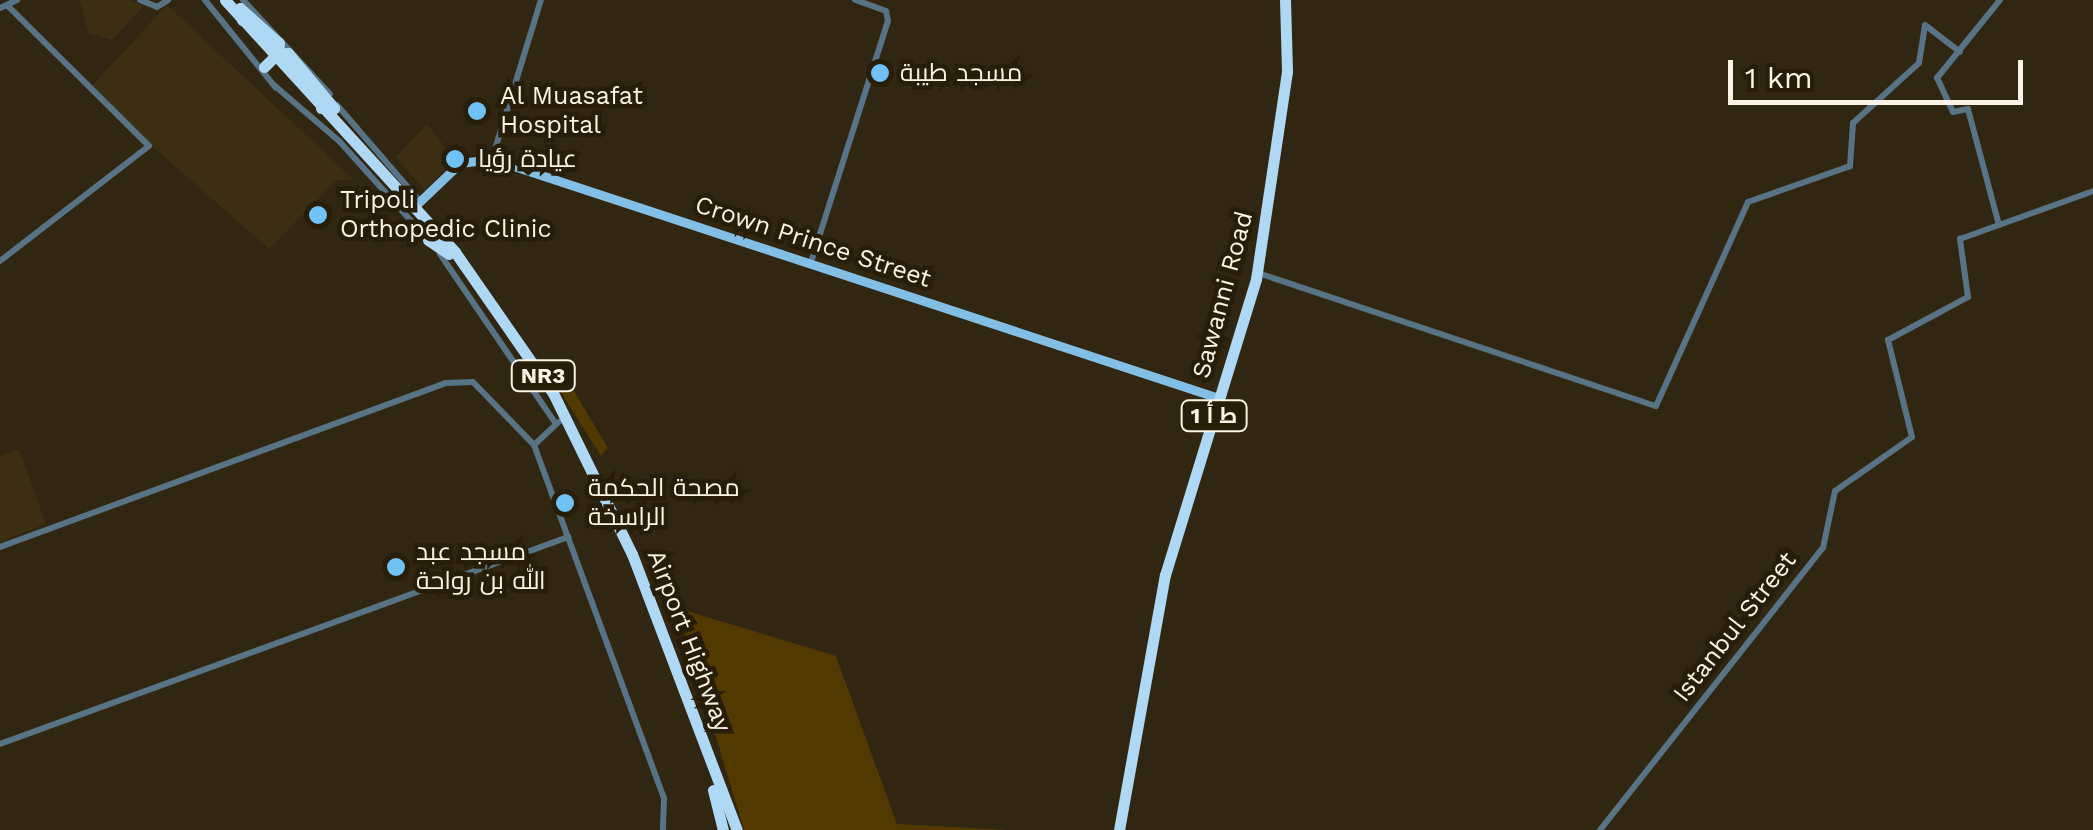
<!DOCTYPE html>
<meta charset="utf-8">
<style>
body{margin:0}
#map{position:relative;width:2093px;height:830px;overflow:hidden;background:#312611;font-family:"Work Sans",Cairo,sans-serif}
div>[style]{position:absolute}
.built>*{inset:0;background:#3c2e12}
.green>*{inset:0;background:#513900}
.minor>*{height:6px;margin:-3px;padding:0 3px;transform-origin:3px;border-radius:3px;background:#577385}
.major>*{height:9px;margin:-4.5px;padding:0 4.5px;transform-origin:4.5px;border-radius:4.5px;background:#83bee5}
.highway>*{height:11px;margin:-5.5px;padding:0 5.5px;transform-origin:5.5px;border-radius:5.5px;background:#afd8f4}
.highway-bridge>*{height:11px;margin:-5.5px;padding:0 5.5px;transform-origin:5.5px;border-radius:5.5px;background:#afd8f4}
.dots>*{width:28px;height:28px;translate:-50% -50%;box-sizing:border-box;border:5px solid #271d08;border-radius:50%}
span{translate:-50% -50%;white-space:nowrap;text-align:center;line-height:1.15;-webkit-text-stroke:9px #271d08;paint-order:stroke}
.shield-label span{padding:2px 8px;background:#271d08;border:2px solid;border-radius:8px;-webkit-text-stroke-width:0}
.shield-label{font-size:22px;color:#faf3e6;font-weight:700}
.poi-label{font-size:25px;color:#faf3e6}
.left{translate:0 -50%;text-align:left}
.street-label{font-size:25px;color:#faf3e6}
.scale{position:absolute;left:1728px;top:60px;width:295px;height:45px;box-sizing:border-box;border:5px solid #faf3e6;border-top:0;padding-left:12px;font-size:30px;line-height:35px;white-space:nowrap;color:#faf3e6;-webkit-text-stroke:8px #271d08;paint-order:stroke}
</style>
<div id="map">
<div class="built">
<i style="clip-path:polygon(80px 0,131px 0,144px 6px,112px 40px,88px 33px)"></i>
<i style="clip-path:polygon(167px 5px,353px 179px,337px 180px,269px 249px,88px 90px)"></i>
<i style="clip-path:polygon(427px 124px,454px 159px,425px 191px,396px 157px)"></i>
<i style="clip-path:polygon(19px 449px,46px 524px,0 542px,0 456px)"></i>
</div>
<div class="green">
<i style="clip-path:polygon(569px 383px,608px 448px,601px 456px,558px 388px)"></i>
<i style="clip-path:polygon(677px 608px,836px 656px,897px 824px,1009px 830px,744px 830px)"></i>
</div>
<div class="minor">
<i style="left:140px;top:0;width:18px;rotate:22deg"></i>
<i style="left:157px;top:7px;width:13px;rotate:-32deg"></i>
<i style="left:205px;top:0;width:113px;rotate:51.1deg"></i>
<i style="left:243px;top:0;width:128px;rotate:47.2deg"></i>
<i style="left:0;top:8px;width:19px;rotate:-25deg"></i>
<i style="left:275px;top:86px;width:86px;rotate:40.7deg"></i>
<i style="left:340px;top:142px;width:133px;rotate:48deg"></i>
<i style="left:337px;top:105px;width:125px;rotate:49.2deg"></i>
<i style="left:492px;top:159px;width:166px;rotate:-72.9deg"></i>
<i style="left:1999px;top:225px;width:120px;rotate:-105deg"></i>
<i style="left:1968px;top:109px;width:15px;rotate:169deg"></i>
<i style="left:1953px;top:112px;width:38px;rotate:-115deg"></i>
<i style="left:1937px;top:78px;width:100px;rotate:-51.1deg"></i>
<i style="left:440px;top:254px;width:206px;rotate:55.7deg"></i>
<i style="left:0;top:261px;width:188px;rotate:-37.7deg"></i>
<i style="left:149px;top:146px;width:200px;rotate:-135.2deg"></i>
<i style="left:811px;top:262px;width:253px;rotate:-72.3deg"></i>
<i style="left:888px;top:21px;width:10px;rotate:-101deg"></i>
<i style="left:886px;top:11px;width:33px;rotate:-160deg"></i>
<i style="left:1261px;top:274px;width:416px;rotate:18.5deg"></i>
<i style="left:1656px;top:406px;width:224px;rotate:-65.7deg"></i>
<i style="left:1748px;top:202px;width:108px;rotate:-19.4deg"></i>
<i style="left:1850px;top:166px;width:43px;rotate:-86deg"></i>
<i style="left:1853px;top:123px;width:89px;rotate:-42.3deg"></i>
<i style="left:1919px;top:63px;width:38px;rotate:-81deg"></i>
<i style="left:1925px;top:25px;width:44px;rotate:37.6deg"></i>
<i style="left:534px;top:445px;width:34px;rotate:-43deg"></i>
<i style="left:0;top:547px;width:474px;rotate:-20.2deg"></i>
<i style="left:445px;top:383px;width:28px;rotate:-2deg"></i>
<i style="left:473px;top:382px;width:88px;rotate:45.9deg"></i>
<i style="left:534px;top:445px;width:377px;rotate:69.8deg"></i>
<i style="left:664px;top:799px;width:31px;rotate:92deg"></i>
<i style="left:0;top:744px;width:605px;rotate:-20.02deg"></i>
<i style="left:1600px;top:830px;width:360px;rotate:-51.7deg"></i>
<i style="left:1823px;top:548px;width:58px;rotate:-78.1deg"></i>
<i style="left:1835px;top:491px;width:94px;rotate:-35deg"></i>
<i style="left:1912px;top:437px;width:100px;rotate:-103.9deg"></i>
<i style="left:1888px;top:340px;width:91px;rotate:-28.3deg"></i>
<i style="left:1968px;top:297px;width:59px;rotate:-97.9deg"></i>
<i style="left:1960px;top:239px;width:141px;rotate:-19.8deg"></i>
</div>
<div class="major">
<i style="left:415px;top:206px;width:62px;rotate:-43.7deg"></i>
<i style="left:460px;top:163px;width:32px;rotate:-7deg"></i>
<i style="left:492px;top:159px;width:765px;rotate:18.2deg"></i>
</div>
<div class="highway">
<i style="left:225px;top:0;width:341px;rotate:47.6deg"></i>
<i style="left:455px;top:252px;width:172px;rotate:55.2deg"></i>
<i style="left:553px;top:393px;width:179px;rotate:63.9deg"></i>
<i style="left:632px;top:554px;width:295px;rotate:69.2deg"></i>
<i style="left:242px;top:20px;width:12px;rotate:-99deg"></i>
<i style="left:240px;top:8px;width:52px;rotate:41.9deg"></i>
<i style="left:279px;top:43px;width:10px;rotate:96deg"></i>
<i style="left:279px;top:54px;width:9px;rotate:-6deg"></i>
<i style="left:288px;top:53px;width:72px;rotate:50.1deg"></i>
<i style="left:334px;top:108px;width:13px;rotate:180deg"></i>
<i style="left:428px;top:240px;width:25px;rotate:34deg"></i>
<i style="left:713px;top:790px;width:41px;rotate:76deg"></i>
<i style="left:1119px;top:830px;width:259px;rotate:-79.8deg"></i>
<i style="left:1165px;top:575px;width:310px;rotate:-72.9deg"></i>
<i style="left:1256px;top:279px;width:210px;rotate:-81.5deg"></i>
<i style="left:1287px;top:71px;width:71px;rotate:-91.6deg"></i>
</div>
<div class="highway-bridge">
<i style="left:264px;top:67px;width:20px;rotate:-45deg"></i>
</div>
<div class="dots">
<i style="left:880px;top:73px;background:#70c1f4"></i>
<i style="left:477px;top:111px;background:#70c1f4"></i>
<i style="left:455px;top:159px;background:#70c1f4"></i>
<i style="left:318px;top:215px;background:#70c1f4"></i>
<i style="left:565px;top:503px;background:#70c1f4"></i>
<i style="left:396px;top:567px;background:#70c1f4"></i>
</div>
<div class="shield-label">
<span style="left:543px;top:376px">NR3</span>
<span style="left:1214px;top:416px">ط أ 1</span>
</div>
<div class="poi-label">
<span class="left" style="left:900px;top:73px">مسجد طيبة</span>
<span class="left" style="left:500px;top:111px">Al Muasafat<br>Hospital</span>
<span class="left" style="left:478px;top:159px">عيادة رؤيا</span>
<span class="left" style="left:340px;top:215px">Tripoli<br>Orthopedic Clinic</span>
<span class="left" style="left:588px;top:503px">مصحة الحكمة<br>الراسخة</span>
<span class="left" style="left:416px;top:567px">مسجد عبد<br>الله بن رواحة</span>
</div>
<div class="street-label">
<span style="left:813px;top:242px;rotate:18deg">Crown Prince Street</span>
<span style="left:1223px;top:295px;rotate:-75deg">Sawanni Road</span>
<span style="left:1735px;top:627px;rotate:-52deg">Istanbul Street</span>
<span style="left:689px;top:641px;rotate:69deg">Airport Highway</span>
</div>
<div class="scale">1 km</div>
</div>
